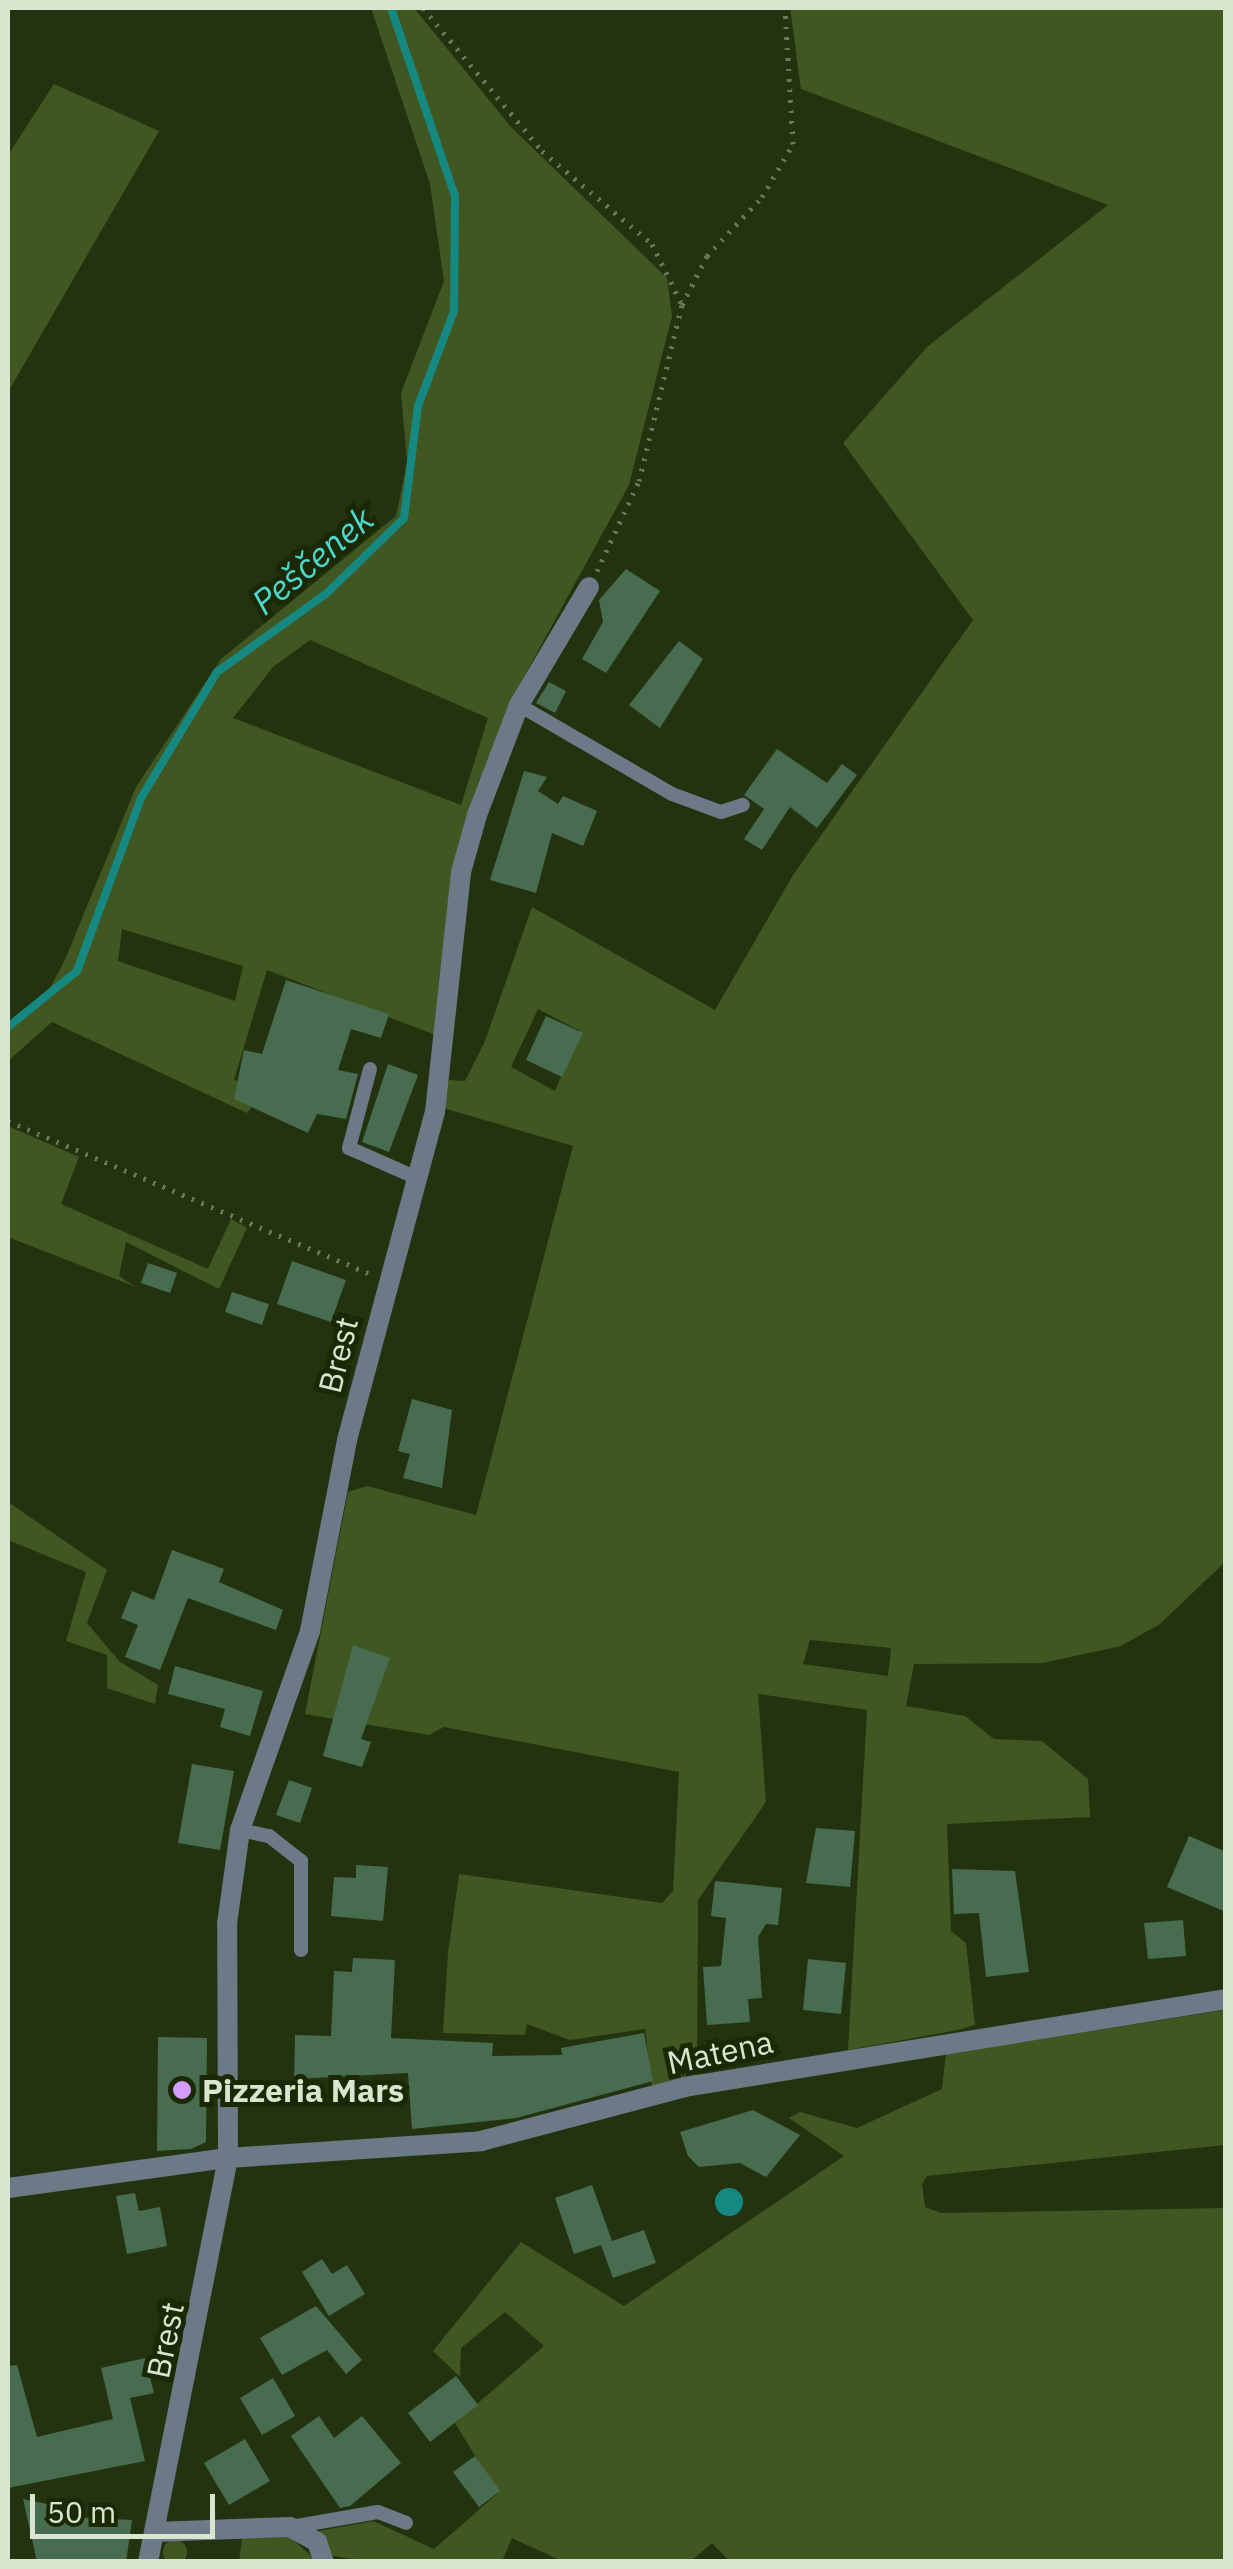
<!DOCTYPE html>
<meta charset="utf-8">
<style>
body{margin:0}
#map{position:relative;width:1233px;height:2569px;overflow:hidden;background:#23330f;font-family:"IBM Plex Sans",sans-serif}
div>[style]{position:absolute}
.green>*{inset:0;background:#405722}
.round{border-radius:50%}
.water>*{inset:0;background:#168882}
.stream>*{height:8px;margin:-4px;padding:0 4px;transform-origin:4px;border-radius:4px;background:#168882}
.building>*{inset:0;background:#486c4f}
.path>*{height:5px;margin-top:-2.5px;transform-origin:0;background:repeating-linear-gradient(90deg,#6a785a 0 2.5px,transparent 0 10.5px)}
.lane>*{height:14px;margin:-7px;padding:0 7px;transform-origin:7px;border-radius:7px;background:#6c7a88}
.street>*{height:20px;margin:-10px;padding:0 10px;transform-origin:10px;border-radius:10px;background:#6c7a88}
.dots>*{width:28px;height:28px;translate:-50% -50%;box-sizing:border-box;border:5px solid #1a2904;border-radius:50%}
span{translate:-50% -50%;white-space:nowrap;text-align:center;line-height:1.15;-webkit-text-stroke:10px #1a2904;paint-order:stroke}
.street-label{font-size:32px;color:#dae5d0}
.poi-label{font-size:32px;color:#dae5d0;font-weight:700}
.left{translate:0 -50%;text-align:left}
.water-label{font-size:35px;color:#4ed7ce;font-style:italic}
.frame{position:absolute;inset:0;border:10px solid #dae5d0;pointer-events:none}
.scale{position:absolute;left:30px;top:2494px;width:185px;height:45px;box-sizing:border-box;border:5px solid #dae5d0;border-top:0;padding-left:12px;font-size:30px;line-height:35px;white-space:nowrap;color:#dae5d0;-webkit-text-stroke:8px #1a2904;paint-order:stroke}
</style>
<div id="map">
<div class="green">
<i style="clip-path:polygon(evenodd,371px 8px,414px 8px,511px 127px,667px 278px,672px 316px,629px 485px,520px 684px,477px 786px,460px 842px,438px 1036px,267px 970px,234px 1080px,266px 1088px,247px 1113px,52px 1022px,8px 1061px,8px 1031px,41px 1004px,64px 962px,136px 787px,221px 659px,396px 516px,407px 462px,401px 393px,444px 281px,430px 184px,371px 8px,310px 640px,488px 718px,461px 805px,233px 718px,273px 667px,310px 640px,371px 8px,122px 929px,243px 966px,235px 1001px,118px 961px,122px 929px)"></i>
<i style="clip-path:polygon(evenodd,790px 8px,1225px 8px,1225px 1562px,1160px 1624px,1121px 1646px,1043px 1663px,914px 1664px,906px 1706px,965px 1716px,994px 1739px,1042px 1741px,1088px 1779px,1090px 1817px,947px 1824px,951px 1931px,966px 1943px,975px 2025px,958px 2030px,848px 2050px,867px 1710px,758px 1694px,766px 1802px,698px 1900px,697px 2079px,652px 2088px,645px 2029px,570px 2040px,527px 2024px,525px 2035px,443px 2033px,448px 1953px,459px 1874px,662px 1903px,673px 1891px,679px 1772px,444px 1727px,429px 1735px,305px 1714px,348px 1492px,367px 1486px,476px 1515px,573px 1146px,440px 1107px,449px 1080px,465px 1081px,485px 1041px,532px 907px,715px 1010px,793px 875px,973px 620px,843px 443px,927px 347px,1108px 205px,801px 89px,790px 8px,538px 1009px,580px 1031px,555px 1091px,511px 1067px,538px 1009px,790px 8px,810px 1640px,891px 1648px,888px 1676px,803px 1664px,810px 1640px)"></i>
<i style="clip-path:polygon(54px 84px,159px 131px,8px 392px,8px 155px)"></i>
<i style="clip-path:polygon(8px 1126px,79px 1157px,61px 1204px,208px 1269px,231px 1219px,247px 1228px,219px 1289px,126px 1242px,119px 1276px,136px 1287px,8px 1237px)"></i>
<i style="clip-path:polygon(8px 1502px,107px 1570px,87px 1623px,120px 1662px,158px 1685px,155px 1704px,107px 1688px,107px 1655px,66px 1641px,86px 1572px,8px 1540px)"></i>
<i style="clip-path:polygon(1225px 2010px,1225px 2145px,927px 2176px,922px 2184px,925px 2207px,941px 2213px,1225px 2208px,1225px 2561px,730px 2562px,712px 2543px,691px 2561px,564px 2562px,512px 2538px,502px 2561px,374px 2562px,333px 2556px,313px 2532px,373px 2521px,434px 2549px,498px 2493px,455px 2423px,544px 2346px,505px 2312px,461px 2348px,460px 2377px,433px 2351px,521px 2242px,624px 2306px,844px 2156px,789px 2118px,800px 2112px,857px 2128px,942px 2089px,946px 2054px)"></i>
<i style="clip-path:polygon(290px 2537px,318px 2562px,239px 2562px,242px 2538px)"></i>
<i class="round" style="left:163px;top:2540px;width:24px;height:24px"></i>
</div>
<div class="water">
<i class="round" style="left:715px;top:2188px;width:28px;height:28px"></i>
</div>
<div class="stream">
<i style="left:8px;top:1027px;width:89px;rotate:-39.1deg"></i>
<i style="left:77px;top:971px;width:184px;rotate:-69.7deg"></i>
<i style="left:141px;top:798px;width:147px;rotate:-58.9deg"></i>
<i style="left:217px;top:672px;width:135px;rotate:-35.7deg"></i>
<i style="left:327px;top:593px;width:107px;rotate:-44.2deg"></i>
<i style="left:404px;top:518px;width:113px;rotate:-82.9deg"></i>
<i style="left:418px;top:406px;width:102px;rotate:-69.2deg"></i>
<i style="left:454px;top:311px;width:115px;rotate:-89.5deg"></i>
<i style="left:455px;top:196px;width:199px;rotate:-108.8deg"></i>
</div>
<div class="building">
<i style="clip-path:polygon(626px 569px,660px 591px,606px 673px,582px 659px,603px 622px,599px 600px)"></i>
<i style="clip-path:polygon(679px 641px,703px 659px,660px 728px,629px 705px)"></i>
<i style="clip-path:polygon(549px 682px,566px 691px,555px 713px,536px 703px)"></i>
<i style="clip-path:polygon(777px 749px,827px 783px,842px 764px,857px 775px,817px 828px,790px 807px,762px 850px,744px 839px,764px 809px,744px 795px)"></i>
<i style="clip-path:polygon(524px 771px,547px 777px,538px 791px,558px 804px,563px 796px,597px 811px,583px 846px,552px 833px,536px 893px,490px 880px)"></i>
<i style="clip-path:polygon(286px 980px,389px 1014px,381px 1038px,351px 1029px,338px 1070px,358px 1074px,346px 1119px,317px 1114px,308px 1133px,234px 1099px,244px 1050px,262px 1054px)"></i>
<i style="clip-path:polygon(546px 1016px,583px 1033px,562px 1077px,526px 1060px)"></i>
<i style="clip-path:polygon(388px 1064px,418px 1075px,389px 1152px,362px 1142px)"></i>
<i style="clip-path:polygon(292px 1261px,346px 1280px,331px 1322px,277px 1304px)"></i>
<i style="clip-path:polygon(148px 1263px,177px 1273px,170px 1293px,141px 1283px)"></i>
<i style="clip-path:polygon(232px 1292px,269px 1304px,262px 1325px,225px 1312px)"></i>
<i style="clip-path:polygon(412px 1399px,452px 1410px,442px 1488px,403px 1478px,410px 1454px,398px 1451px)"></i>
<i style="clip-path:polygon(172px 1550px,224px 1569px,219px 1582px,283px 1610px,276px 1630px,188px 1598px,160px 1670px,125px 1657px,138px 1625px,121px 1618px,132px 1591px,154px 1600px)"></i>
<i style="clip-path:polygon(353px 1645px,390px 1658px,361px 1739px,371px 1742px,362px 1767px,323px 1756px)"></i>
<i style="clip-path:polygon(175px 1666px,263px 1691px,250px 1736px,220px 1727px,225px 1709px,168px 1694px)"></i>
<i style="clip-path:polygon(192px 1764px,234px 1771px,220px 1850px,178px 1843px)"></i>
<i style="clip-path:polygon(289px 1780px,312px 1788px,300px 1823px,276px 1815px)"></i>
<i style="clip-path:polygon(816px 1828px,855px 1831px,850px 1887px,806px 1883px)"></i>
<i style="clip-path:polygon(1189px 1836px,1226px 1852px,1226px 1912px,1167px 1887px)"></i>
<i style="clip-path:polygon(356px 1865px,388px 1867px,383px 1921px,331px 1916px,334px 1877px,356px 1878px)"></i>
<i style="clip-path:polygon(952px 1869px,1015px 1871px,1029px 1972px,986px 1977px,979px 1913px,954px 1914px)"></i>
<i style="clip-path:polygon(715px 1881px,782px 1888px,778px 1925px,766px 1924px,758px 1937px,762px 1998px,748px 1999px,750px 2022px,707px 2025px,703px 1967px,721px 1966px,726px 1918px,711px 1916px)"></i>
<i style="clip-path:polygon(1183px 1920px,1186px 1956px,1148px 1959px,1144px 1923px)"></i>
<i style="clip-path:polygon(353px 1958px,395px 1960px,391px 2038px,493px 2043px,492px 2056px,562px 2055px,561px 2048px,644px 2033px,653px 2081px,516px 2118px,412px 2129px,408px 2073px,294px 2079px,295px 2035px,331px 2036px,334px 1971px,352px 1972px)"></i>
<i style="clip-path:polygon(808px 1959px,846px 1963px,841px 2014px,803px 2010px)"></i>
<i style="clip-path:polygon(158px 2037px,207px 2038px,206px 2142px,191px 2149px,157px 2151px)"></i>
<i style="clip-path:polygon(753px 2110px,800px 2135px,766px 2177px,740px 2163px,699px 2167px,688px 2156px,680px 2132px)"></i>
<i style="clip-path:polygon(592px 2185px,612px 2241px,644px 2230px,656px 2263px,613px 2278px,601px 2245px,610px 2242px,574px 2254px,555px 2198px)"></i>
<i style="clip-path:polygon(135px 2193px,139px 2211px,160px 2207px,167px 2246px,127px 2254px,116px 2196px)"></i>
<i style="clip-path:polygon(322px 2259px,332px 2274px,347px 2265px,365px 2294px,329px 2316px,302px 2272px)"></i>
<i style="clip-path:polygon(316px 2306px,362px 2360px,346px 2374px,327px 2350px,282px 2375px,260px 2338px)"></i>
<i style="clip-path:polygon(145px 2358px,154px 2393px,130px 2398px,145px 2461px,8px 2488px,8px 2366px,17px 2365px,37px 2437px,113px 2419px,101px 2368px)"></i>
<i style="clip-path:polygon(456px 2376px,478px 2405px,430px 2442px,408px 2413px)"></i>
<i style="clip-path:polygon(273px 2378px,295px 2416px,262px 2435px,240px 2398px)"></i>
<i style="clip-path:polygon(319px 2416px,334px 2438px,362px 2416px,401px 2463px,350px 2506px,340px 2508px,291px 2436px)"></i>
<i style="clip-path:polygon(245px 2439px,270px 2481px,229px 2505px,204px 2463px)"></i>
<i style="clip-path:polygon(475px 2456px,500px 2491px,479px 2507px,453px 2472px)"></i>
<i style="clip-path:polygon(23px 2499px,66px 2508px,68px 2517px,132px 2520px,126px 2562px,37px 2562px)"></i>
</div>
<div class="path">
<i style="left:423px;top:8px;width:186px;rotate:50.2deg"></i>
<i style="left:542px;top:151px;width:144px;rotate:40.2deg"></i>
<i style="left:652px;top:244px;width:68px;rotate:63.8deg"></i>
<i style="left:597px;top:571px;width:99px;rotate:-65deg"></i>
<i style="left:639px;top:481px;width:181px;rotate:-76.3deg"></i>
<i style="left:682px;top:305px;width:55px;rotate:-63deg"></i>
<i style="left:707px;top:256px;width:81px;rotate:-47deg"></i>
<i style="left:762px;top:197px;width:61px;rotate:-59.7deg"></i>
<i style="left:793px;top:144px;width:136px;rotate:-93.4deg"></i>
<i style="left:8px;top:1121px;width:391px;rotate:22.9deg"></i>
</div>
<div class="lane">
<i style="left:519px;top:705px;width:177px;rotate:30.2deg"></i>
<i style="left:672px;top:794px;width:52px;rotate:20.2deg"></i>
<i style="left:721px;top:812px;width:23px;rotate:-18deg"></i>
<i style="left:370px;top:1069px;width:82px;rotate:104.9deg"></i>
<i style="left:349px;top:1148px;width:74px;rotate:23.8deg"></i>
<i style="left:240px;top:1830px;width:30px;rotate:12deg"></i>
<i style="left:269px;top:1836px;width:41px;rotate:38deg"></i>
<i style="left:301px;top:1861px;width:89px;rotate:90deg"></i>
<i style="left:291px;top:2527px;width:88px;rotate:-9.8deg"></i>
<i style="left:378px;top:2512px;width:30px;rotate:21deg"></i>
</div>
<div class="street">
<i style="left:8px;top:2188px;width:222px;rotate:-7.8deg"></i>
<i style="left:228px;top:2158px;width:254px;rotate:-3.8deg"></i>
<i style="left:481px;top:2141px;width:211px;rotate:-14.8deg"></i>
<i style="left:685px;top:2087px;width:548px;rotate:-9.24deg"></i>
<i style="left:154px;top:2532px;width:136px;rotate:-2.1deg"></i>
<i style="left:290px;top:2527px;width:31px;rotate:29deg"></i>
<i style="left:317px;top:2542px;width:21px;rotate:71deg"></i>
<i style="left:148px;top:2562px;width:412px;rotate:-78.8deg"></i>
<i style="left:228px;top:2158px;width:234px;rotate:-90.2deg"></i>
<i style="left:227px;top:1924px;width:95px;rotate:-82.1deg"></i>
<i style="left:240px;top:1830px;width:211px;rotate:-70.6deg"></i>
<i style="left:310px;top:1631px;width:195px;rotate:-79deg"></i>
<i style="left:347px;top:1440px;width:340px;rotate:-75deg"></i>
<i style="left:435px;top:1112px;width:241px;rotate:-83.8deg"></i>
<i style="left:461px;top:872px;width:59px;rotate:-74.3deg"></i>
<i style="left:477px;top:815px;width:118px;rotate:-69.1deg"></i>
<i style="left:519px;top:705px;width:137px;rotate:-59.3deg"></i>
</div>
<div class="dots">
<i style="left:182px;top:2090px;background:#d39cfd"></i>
</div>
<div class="street-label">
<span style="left:338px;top:1355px;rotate:-76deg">Brest</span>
<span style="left:720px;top:2052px;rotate:-12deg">Matena</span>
<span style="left:165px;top:2340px;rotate:-78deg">Brest</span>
</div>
<div class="poi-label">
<span class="left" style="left:202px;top:2090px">Pizzeria Mars</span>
</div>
<div class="water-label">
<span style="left:312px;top:560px;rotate:-40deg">Peščenek</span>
</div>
<div class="frame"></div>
<div class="scale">50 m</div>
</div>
